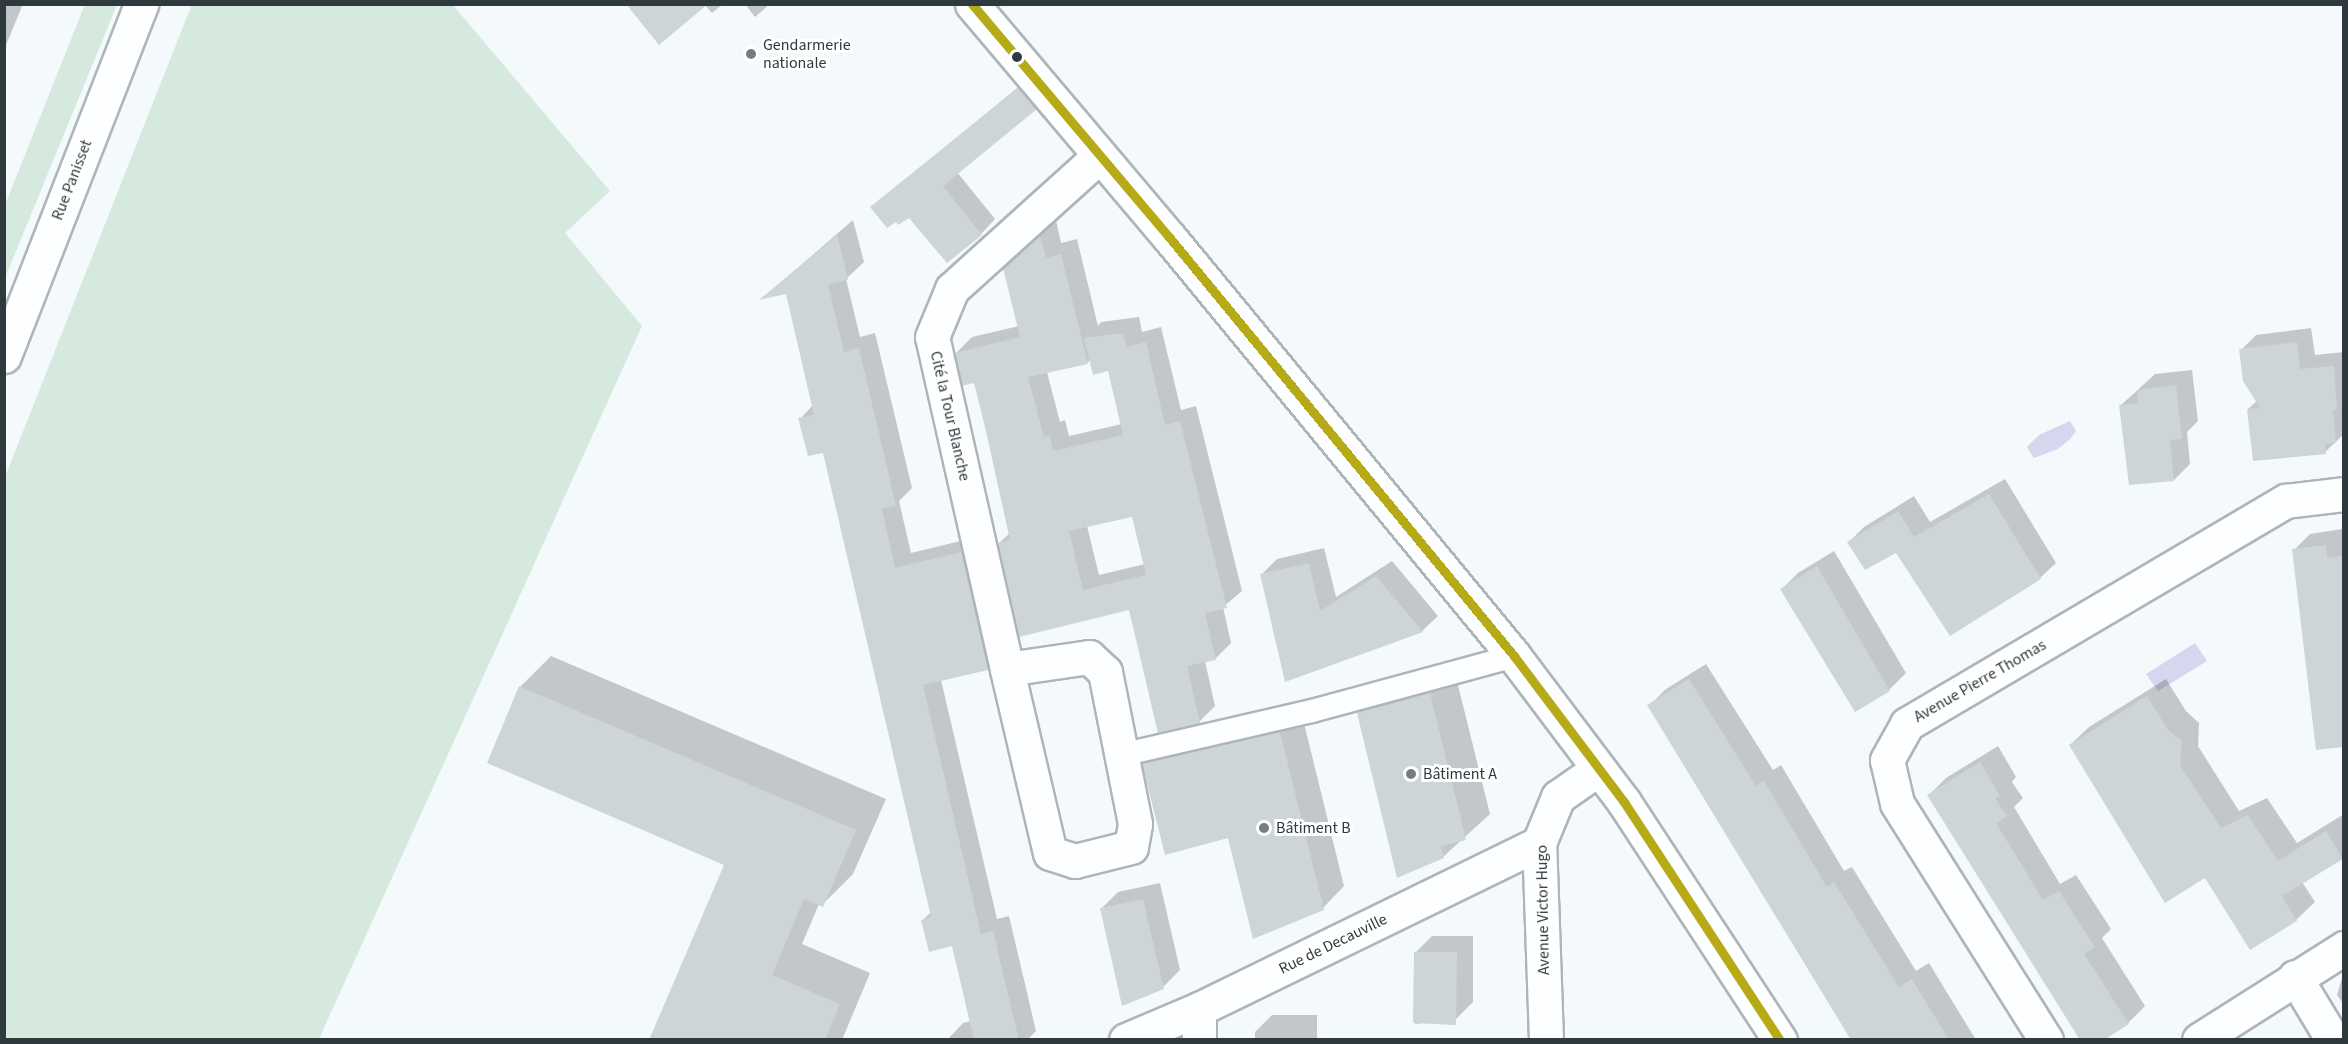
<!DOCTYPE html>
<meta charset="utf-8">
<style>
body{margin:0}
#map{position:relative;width:2348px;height:1044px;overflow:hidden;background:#f4f9fc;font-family:"Source Sans 3",sans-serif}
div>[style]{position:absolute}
.green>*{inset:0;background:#d5e9df}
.water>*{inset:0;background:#d6d6ee}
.shadow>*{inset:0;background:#0003}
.building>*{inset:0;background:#ced5d7}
.roads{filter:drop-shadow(2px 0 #aeb5b8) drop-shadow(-2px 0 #aeb5b8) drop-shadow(0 2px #aeb5b8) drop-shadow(0 -2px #aeb5b8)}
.lane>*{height:22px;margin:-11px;padding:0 11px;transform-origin:11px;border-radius:11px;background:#fdfeff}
.street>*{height:33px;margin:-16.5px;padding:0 16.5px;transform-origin:16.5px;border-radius:16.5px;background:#fdfeff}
.bus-1>*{height:9px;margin:-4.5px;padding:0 4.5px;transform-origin:4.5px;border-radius:4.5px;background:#b6aa16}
.dots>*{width:16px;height:16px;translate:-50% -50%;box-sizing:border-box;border:3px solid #fff;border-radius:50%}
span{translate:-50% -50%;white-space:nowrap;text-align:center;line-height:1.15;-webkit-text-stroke:6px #fff;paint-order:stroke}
.poi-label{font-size:16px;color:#2f3a3e}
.left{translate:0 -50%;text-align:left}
.street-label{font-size:16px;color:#2f3a3e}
.frame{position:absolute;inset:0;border:6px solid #2f3a3e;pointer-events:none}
</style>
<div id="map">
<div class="green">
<i style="clip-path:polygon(85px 4px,117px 5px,5px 278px,5px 205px)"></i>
<i style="clip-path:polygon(192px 4px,453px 5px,610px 191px,565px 233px,642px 326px,319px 1039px,5px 1039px,5px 477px)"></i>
</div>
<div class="water">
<i style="clip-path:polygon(2070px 421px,2076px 431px,2070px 439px,2058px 449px,2034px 458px,2027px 447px,2039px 435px)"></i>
<i style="clip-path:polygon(2195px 643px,2207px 661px,2158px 691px,2146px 674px)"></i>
</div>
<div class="shadow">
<i style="clip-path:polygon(4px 4px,23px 4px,4px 50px)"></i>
<i style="clip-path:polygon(628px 4px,723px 4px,712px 13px,705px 5px)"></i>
<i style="clip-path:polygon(745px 4px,770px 4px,755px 17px)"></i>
<i style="clip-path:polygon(1033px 75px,1050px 94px,957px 172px,995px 219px,981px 234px,872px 207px)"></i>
<i style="clip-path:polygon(853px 220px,864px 262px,846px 279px,860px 337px,875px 333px,912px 488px,899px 501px,911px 553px,977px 537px,1003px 653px,987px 669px,941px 680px,997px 919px,1009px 916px,1036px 1031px,1027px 1040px,947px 1040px,963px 1023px,971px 1021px,953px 944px,923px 920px,931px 912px,824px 451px,800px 419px,813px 405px,787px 292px,764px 297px)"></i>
<i style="clip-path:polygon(evenodd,1056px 220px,1061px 243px,1077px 239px,1098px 326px,1101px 322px,1139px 317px,1142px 332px,1161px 327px,1181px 410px,1196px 406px,1242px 591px,1223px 607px,1231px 643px,1215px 659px,1205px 661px,1215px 706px,1199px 722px,1130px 608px,1020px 635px,999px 543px,1010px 533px,975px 381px,956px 353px,972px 337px,1019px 326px,1021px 253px,1056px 220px,1091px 359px,1109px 369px,1122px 424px,1069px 436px,1065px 420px,1060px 422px,1047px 372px,1087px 363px,1091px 359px,1056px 220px,1133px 515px,1145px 564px,1099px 575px,1087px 526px,1133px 515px)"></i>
<i style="clip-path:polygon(2311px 328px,2315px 355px,2344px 352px,2344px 434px,2325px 452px,2248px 409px,2257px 401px,2241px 350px,2256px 335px)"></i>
<i style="clip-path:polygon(2192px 370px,2198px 421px,2187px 432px,2190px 464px,2174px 480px,2120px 406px,2155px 374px)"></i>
<i style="clip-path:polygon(2005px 479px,2056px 563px,2040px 578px,1849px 542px,1864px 527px,1914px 496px,1930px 522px)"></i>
<i style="clip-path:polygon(2342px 529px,2344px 745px,2317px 749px,2294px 550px,2310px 534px)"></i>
<i style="clip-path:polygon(1324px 548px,1336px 597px,1392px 561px,1438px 616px,1422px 631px,1286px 680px,1261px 575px,1277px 559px)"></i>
<i style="clip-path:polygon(1834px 551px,1906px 673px,1889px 690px,1782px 589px,1798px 573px)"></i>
<i style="clip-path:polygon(551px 656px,886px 799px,853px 874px,822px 905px,819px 904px,802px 944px,870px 973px,842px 1040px,651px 1040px,726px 864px,520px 687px)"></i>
<i style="clip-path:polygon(1706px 664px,1773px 770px,1781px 765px,1844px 871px,1852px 867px,1916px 971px,1929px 963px,1976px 1040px,1854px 1040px,1649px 706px,1666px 689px)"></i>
<i style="clip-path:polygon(1454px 669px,1490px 814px,1443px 857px,1358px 713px,1383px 689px)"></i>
<i style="clip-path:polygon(2166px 679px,2186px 711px,2199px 723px,2198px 746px,2239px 811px,2267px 798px,2297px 843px,2344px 814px,2344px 858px,2302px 882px,2315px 902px,2296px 920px,2206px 876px,2070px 745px,2089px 727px)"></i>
<i style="clip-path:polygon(1301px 711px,1344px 886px,1323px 908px,1229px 836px,1144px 764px,1166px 743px)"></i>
<i style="clip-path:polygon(1998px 746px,2016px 777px,2012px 782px,2023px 798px,2014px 807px,2060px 884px,2076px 875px,2111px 929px,2102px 938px,2145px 1006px,2128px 1023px,2101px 1040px,1929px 795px,1946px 778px)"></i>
<i style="clip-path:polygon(1160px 883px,1180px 970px,1163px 987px,1101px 909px,1118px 892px)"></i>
<i style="clip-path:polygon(1432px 936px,1473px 936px,1473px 1002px,1456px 1019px,1415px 1024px,1415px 953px)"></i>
<i style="clip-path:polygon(2344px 971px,2344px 1005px,2337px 995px)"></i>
<i style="clip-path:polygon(1272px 1015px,1317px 1015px,1317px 1040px,1255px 1040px,1255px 1032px)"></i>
<i style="clip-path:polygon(1417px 1038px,1445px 1038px,1445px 1040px,1416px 1040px)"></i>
<i style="clip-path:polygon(1622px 1038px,1649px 1038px,1649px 1040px,1620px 1040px)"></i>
</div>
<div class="building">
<i style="clip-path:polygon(626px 4px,708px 4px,659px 45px)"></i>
<i style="clip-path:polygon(1018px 88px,1037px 109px,943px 186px,982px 235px,947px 263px,909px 218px,898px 225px,896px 222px,887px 228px,870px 207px)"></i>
<i style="clip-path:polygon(837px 235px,848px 280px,828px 284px,844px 352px,859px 348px,896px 506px,882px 509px,895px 568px,961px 552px,988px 670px,923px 685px,981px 934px,993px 931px,1019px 1040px,974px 1040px,952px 946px,929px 952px,921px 920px,931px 917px,823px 453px,808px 456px,798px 418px,814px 415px,786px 294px,759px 300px)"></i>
<i style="clip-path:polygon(evenodd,1040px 235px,1046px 258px,1061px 254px,1088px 364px,1028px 377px,1044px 437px,1050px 435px,1053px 451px,1123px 435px,1108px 371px,1093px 375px,1084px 338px,1123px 333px,1127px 347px,1146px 342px,1165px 425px,1180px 421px,1227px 608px,1205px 613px,1216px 660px,1187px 666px,1200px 723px,1158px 733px,1129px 610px,1019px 637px,998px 543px,1010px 540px,985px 427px,974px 383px,962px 386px,955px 353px,1020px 337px,1003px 268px,1040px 235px,1132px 517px,1146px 575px,1083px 590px,1069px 531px,1132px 517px)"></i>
<i style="clip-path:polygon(2297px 342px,2300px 369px,2334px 366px,2337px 410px,2333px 411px,2336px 443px,2325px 444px,2326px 454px,2253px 461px,2247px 409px,2260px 408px,2243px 381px,2239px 349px)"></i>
<i style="clip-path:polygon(2176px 385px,2182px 439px,2170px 440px,2174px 481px,2129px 485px,2119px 405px,2138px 403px,2137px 390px)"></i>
<i style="clip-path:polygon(1989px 494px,2041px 579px,1950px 636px,1896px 553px,1865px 570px,1847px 542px,1898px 511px,1914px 537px)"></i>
<i style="clip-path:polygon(2326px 545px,2327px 558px,2343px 556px,2343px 747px,2316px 750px,2292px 549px)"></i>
<i style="clip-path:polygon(1309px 563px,1320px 611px,1376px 576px,1423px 632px,1285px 682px,1260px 574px)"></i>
<i style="clip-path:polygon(1817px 566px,1890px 691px,1855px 712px,1780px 589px)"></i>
<i style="clip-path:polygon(1689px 679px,1756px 786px,1764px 781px,1827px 887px,1834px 882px,1899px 987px,1912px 979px,1949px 1040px,1851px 1040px,1647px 705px)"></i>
<i style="clip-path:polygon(519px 686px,856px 830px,823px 907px,804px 899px,772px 975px,840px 1004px,825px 1040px,649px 1040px,724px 865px,487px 763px)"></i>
<i style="clip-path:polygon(1430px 693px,1466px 840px,1441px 846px,1444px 858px,1397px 878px,1357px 713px)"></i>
<i style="clip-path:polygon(2147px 696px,2168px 730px,2182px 741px,2180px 765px,2221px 828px,2248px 815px,2278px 861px,2326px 831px,2343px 859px,2282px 896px,2297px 921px,2250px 950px,2205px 878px,2165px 903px,2069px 745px)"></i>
<i style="clip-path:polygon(1280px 732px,1324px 910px,1253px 939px,1228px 838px,1165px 855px,1142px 764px)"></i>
<i style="clip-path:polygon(1980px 762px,2000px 796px,1995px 798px,2007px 816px,1996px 823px,2043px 900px,2059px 891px,2095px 947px,2084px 954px,2129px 1024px,2104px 1040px,2080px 1040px,1927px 795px)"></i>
<i style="clip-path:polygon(1143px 899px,1164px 989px,1122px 1006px,1100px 908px)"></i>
<i style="clip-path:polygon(1414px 952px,1457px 952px,1456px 1025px,1413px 1023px)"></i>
</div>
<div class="roads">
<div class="lane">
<i style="left:1121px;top:755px;width:196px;rotate:-13deg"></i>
<i style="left:1312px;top:711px;width:209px;rotate:-15.2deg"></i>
</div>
<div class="street">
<i style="left:972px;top:4px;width:305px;rotate:49.8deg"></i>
<i style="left:1169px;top:237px;width:543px;rotate:50.53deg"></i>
<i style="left:1514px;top:656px;width:183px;rotate:53deg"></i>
<i style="left:1624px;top:802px;width:285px;rotate:56.8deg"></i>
<i style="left:4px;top:356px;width:378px;rotate:-68.7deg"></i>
<i style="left:1007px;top:669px;width:83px;rotate:-8.3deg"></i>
<i style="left:1089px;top:657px;width:22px;rotate:43deg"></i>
<i style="left:1105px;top:672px;width:155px;rotate:78.8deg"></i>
<i style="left:1135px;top:824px;width:23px;rotate:100deg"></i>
<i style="left:1131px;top:847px;width:58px;rotate:166deg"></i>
<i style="left:1075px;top:861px;width:26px;rotate:-162deg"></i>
<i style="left:1050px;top:853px;width:189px;rotate:-103.2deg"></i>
<i style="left:1007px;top:669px;width:340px;rotate:-102.7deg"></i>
<i style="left:932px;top:337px;width:52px;rotate:-67.4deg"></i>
<i style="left:952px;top:289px;width:198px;rotate:-42.1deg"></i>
<i style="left:2295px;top:977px;width:74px;rotate:58.9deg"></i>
<i style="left:1126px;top:1040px;width:79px;rotate:-23deg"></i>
<i style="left:1199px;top:1009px;width:378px;rotate:-26deg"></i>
<i style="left:1199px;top:1040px;width:31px;rotate:-90deg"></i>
<i style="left:1546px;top:1040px;width:197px;rotate:-92deg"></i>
<i style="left:1539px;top:843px;width:50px;rotate:-67.6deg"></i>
<i style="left:1558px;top:797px;width:49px;rotate:-35deg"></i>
<i style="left:2046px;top:1040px;width:280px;rotate:-122.2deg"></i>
<i style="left:1897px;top:803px;width:44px;rotate:-103.1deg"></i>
<i style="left:1887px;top:760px;width:41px;rotate:-60.9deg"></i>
<i style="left:1907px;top:724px;width:440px;rotate:-30.5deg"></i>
<i style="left:2286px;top:501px;width:58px;rotate:-6.9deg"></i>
<i style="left:2199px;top:1040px;width:172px;rotate:-32.4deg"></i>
</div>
</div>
<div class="bus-1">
<i style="left:972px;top:4px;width:305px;rotate:49.8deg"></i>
<i style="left:1169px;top:237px;width:543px;rotate:50.53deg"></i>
<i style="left:1514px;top:656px;width:183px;rotate:53deg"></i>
<i style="left:1624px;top:802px;width:285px;rotate:56.8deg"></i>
</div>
<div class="dots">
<i style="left:751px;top:54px;background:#747d80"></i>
<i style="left:1017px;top:57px;background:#2f3a3e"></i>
<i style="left:1411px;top:774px;background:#747d80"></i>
<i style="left:1264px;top:828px;background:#747d80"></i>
</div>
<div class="poi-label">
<span class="left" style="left:763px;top:54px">Gendarmerie<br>nationale</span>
<span class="left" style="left:1423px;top:774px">Bâtiment A</span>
<span class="left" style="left:1276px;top:828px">Bâtiment B</span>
</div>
<div class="street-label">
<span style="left:72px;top:180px;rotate:-69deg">Rue Panisset</span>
<span style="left:950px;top:416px;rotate:77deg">Cité la Tour Blanche</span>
<span style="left:1980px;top:681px;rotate:-30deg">Avenue Pierre Thomas</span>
<span style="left:1543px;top:910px;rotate:-91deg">Avenue Victor Hugo</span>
<span style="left:1333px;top:944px;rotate:-26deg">Rue de Decauville</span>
</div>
<div class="frame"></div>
</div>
